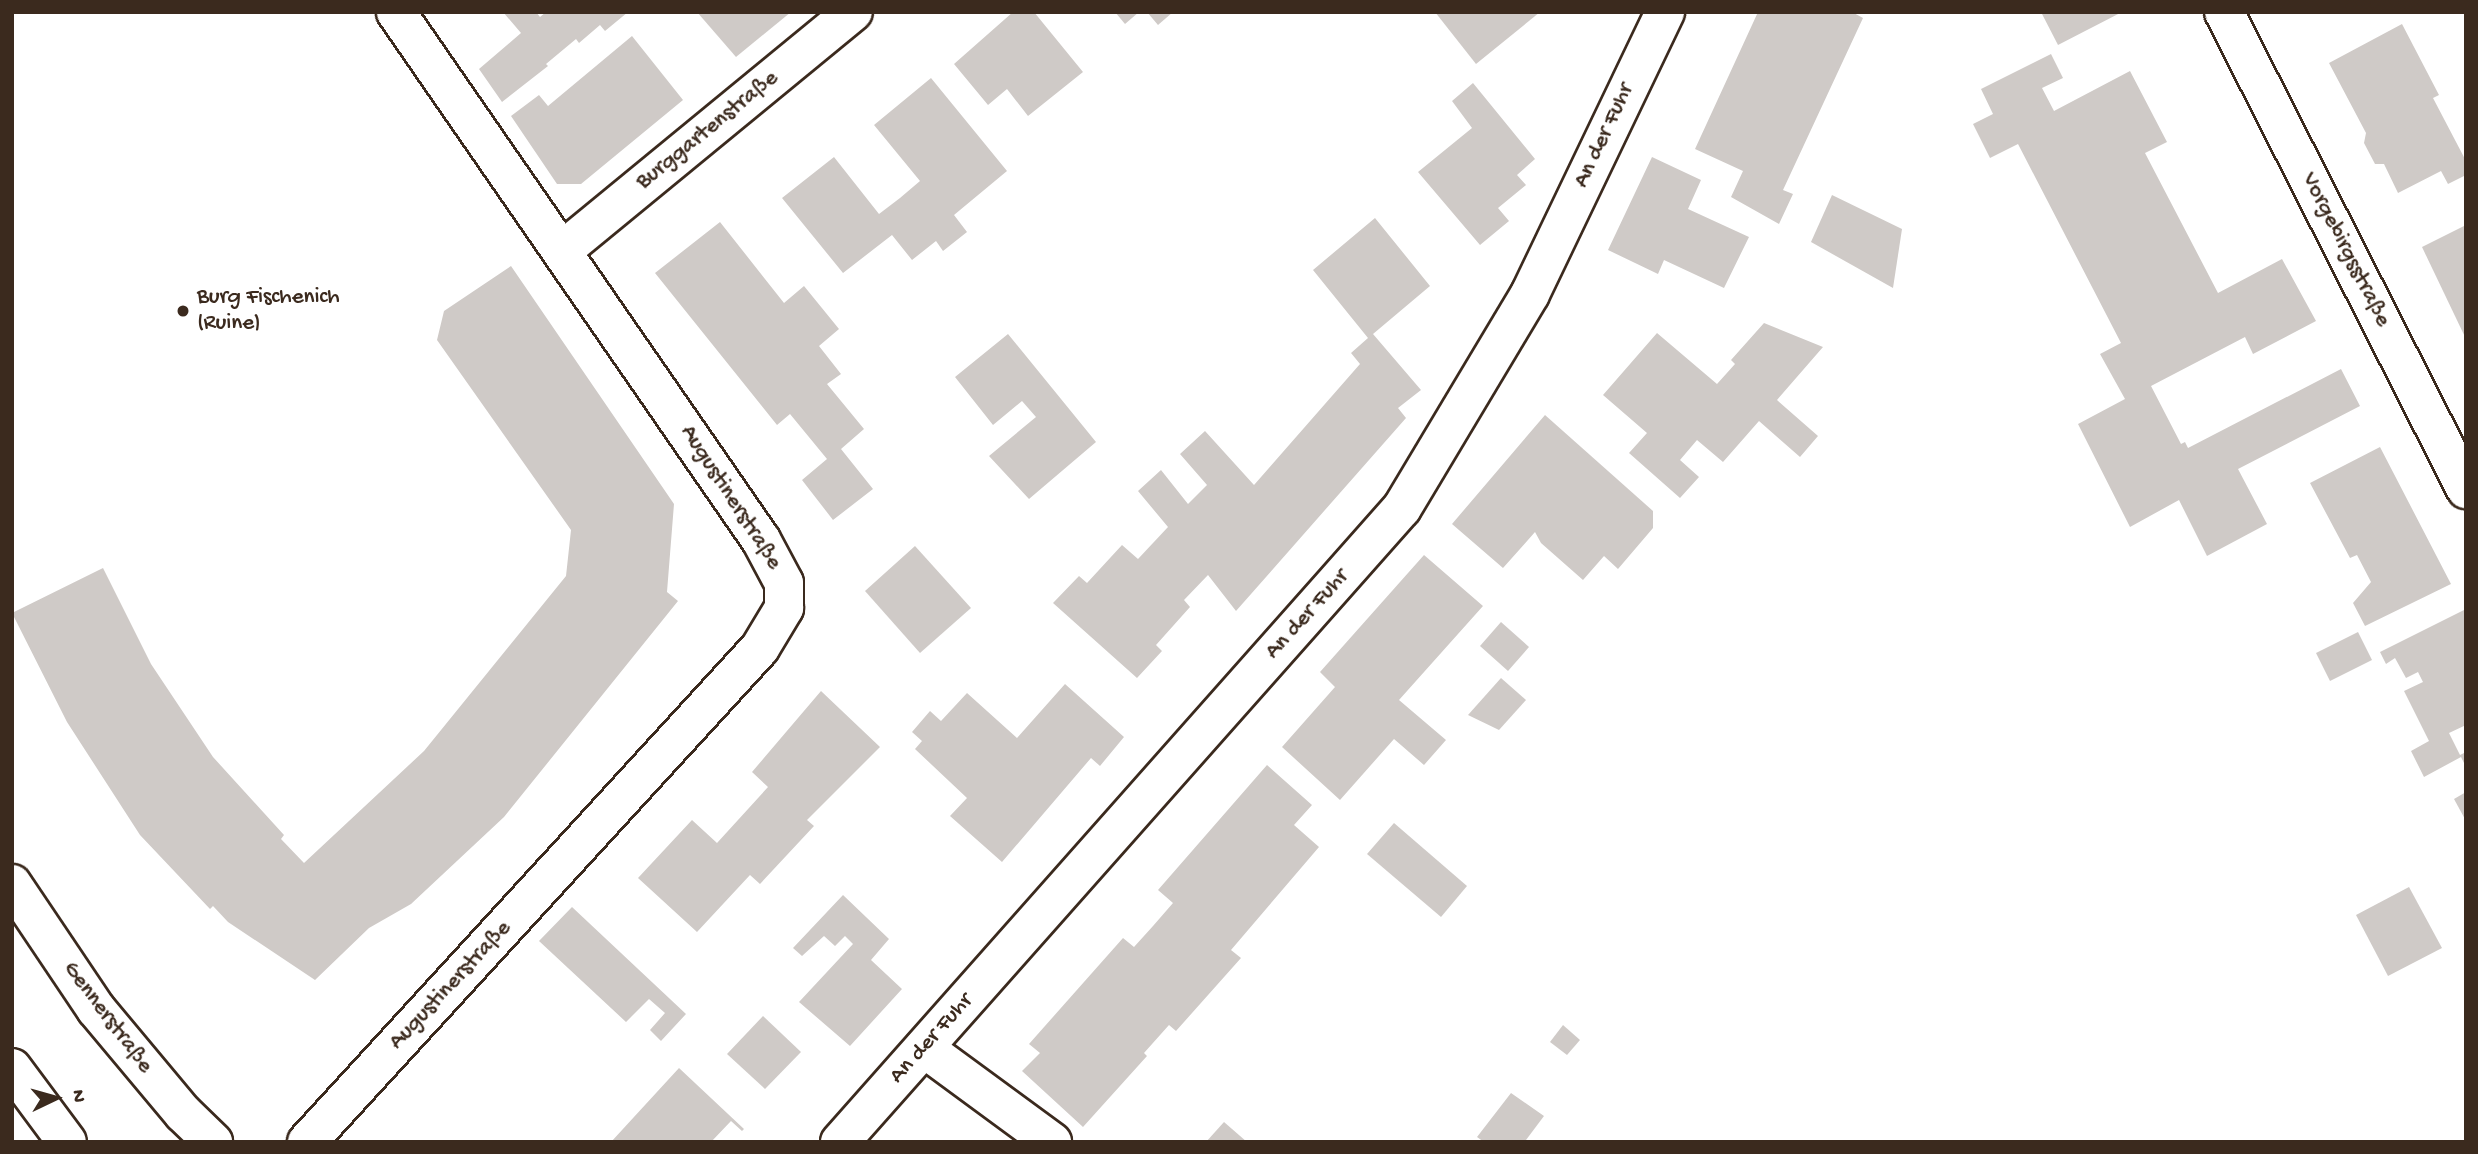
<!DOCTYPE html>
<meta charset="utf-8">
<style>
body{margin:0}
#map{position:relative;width:2478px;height:1154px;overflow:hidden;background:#fff;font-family:"Gochi Hand",sans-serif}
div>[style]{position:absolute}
.building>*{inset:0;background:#cfcac7}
.roads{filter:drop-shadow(2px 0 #3b2a1e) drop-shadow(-2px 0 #3b2a1e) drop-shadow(0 2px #3b2a1e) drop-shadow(0 -2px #3b2a1e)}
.minor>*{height:38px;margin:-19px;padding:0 19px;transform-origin:19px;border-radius:19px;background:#fff}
.dots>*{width:19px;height:19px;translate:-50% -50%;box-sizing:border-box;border:4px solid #fff;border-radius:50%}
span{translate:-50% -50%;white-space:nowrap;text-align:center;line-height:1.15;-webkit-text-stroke:6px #fff;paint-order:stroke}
.street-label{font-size:23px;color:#3b2a1e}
.poi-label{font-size:23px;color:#3b2a1e}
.left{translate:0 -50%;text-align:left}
.frame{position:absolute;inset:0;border:14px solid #3b2a1e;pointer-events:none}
.north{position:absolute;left:21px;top:1063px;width:70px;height:70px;-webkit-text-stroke:5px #fff;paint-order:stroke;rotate:85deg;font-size:19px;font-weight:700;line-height:28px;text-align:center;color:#3b2a1e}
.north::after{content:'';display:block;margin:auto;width:24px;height:32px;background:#3b2a1e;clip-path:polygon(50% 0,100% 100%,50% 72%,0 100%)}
</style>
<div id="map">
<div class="building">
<i style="clip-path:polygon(503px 12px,536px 12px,540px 17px,546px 12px,628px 12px,605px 31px,600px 25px,579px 43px,576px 39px,546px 64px,548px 66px,502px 102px,479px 69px,521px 33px)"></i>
<i style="clip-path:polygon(697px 12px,791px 12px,736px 57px)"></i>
<i style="clip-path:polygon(1013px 12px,1034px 12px,1083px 72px,1028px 116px,1007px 89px,988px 105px,954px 64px)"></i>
<i style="clip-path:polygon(1115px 12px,1139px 12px,1125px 24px)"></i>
<i style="clip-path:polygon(1147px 12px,1173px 12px,1158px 25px)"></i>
<i style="clip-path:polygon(1435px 12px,1540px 12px,1476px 64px)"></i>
<i style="clip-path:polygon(1758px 12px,1852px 12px,1863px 18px,1783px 190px,1793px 194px,1779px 224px,1731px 197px,1743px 171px,1695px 149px)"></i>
<i style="clip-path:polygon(2041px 12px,2122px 12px,2058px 45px)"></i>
<i style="clip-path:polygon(2402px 24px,2439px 95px,2433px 98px,2466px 161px,2466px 175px,2448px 184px,2441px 171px,2398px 193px,2384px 164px,2375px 164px,2364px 143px,2366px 133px,2329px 63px)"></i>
<i style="clip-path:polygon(632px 36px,683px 100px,581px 184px,557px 184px,511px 116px,539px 95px,548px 106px)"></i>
<i style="clip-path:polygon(2051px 54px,2063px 78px,2042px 88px,2054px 111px,2130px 71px,2167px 142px,2145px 153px,2218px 293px,2282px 259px,2316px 321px,2253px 354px,2245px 337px,2151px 386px,2181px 444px,2185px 442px,2188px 448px,2341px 369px,2360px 406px,2238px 469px,2267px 524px,2207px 556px,2179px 500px,2130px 527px,2078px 424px,2125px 399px,2100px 354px,2121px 343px,2018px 144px,1990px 158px,1973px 124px,1993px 114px,1981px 89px)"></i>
<i style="clip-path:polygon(931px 78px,1007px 171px,954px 215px,967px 232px,943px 251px,936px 241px,912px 260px,892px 235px,843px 273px,782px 198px,834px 157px,879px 214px,900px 198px,920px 181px,874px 125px)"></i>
<i style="clip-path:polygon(1473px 83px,1535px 159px,1517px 175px,1526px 185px,1498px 208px,1509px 221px,1480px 245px,1418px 172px,1472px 128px,1452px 101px)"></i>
<i style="clip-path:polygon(1652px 157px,1701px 180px,1688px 209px,1749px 237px,1724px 288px,1664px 260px,1658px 274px,1608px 250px)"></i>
<i style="clip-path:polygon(1832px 195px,1902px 229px,1893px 288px,1811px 242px)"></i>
<i style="clip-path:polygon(1375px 218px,1430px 286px,1373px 334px,1421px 390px,1398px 408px,1406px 418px,1236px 611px,1208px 575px,1184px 600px,1190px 607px,1156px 645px,1162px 651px,1137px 678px,1053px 603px,1079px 576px,1087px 583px,1122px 545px,1138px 559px,1168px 527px,1138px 491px,1161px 470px,1188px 504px,1207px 485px,1180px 454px,1205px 431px,1254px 485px,1360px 364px,1351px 353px,1368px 338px,1313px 270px)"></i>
<i style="clip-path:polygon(720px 222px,784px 303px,804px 286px,839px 329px,819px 346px,841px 374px,827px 384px,864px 429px,841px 449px,873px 489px,833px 520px,802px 480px,827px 459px,790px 414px,777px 425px,655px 273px)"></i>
<i style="clip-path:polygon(2466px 225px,2466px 339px,2422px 247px)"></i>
<i style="clip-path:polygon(511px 266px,674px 504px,667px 592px,678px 601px,504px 817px,411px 904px,369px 928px,315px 980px,228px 922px,213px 906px,210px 909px,140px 835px,67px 722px,12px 613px,103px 568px,151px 664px,213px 757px,284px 835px,281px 839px,304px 863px,424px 751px,566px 576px,571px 530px,437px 340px,444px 311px)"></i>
<i style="clip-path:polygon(1764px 323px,1823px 347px,1777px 400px,1818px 436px,1800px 457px,1759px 421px,1723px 462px,1697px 440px,1680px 460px,1699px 477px,1680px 498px,1629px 453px,1647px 433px,1603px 395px,1657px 333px,1717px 384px,1735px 364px,1731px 360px)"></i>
<i style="clip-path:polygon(1008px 334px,1096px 442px,1029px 499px,989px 456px,1036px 417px,1022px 401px,993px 425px,955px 377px)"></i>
<i style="clip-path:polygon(1545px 415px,1653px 511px,1653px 528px,1618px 569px,1604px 556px,1583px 580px,1541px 543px,1535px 532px,1503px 568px,1452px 524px)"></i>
<i style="clip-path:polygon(2380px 447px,2451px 584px,2365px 626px,2353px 603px,2371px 582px,2357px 555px,2350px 558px,2310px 483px)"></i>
<i style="clip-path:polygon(915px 546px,971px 608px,920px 653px,865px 591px)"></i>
<i style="clip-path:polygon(1424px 555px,1483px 606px,1399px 700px,1446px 740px,1424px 765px,1394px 739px,1340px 800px,1282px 747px,1335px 687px,1320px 672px)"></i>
<i style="clip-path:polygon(2466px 609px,2466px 725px,2449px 733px,2460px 755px,2466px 752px,2466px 767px,2461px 757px,2424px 777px,2411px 751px,2429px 741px,2404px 691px,2423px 682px,2418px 672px,2406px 678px,2395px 658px,2386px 664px,2380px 652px)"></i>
<i style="clip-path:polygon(1501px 622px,1529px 647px,1508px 671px,1480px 646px)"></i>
<i style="clip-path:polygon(2358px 632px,2372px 660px,2330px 681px,2316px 653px)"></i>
<i style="clip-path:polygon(1501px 678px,1526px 700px,1499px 730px,1468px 715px)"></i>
<i style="clip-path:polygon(1065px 684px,1124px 737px,1100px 766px,1091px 758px,1002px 862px,950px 816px,967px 798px,915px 749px,922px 741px,912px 732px,930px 711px,941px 721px,967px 693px,1017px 738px)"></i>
<i style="clip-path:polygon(821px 691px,880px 747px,807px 820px,814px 826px,760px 884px,750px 875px,697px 932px,638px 878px,692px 820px,717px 843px,768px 787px,752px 772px)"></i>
<i style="clip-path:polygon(1267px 765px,1312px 805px,1294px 825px,1319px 847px,1231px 950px,1241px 958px,1176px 1031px,1169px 1025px,1144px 1053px,1147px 1056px,1083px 1127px,1022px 1071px,1040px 1053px,1029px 1044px,1123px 938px,1134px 947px,1153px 926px,1173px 903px,1158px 890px)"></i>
<i style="clip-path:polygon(2466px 792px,2466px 821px,2454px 799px)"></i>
<i style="clip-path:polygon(1394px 823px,1467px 886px,1441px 917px,1367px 854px)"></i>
<i style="clip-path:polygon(2409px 887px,2442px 948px,2388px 976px,2356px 915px)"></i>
<i style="clip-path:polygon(843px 895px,889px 939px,871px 960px,902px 989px,850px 1046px,799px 1002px,853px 944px,845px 936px,835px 946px,824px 936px,802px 956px,793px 948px)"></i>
<i style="clip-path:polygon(572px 907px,686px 1014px,661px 1041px,650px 1030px,665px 1013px,649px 999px,626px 1022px,539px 941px)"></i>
<i style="clip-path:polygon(763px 1016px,801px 1052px,765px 1089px,727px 1054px)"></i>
<i style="clip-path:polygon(1563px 1025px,1580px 1040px,1567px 1055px,1550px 1042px)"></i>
<i style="clip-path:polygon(679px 1068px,744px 1129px,742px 1131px,731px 1121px,711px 1142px,611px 1142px)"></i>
<i style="clip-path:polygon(1511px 1093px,1544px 1116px,1526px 1140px,1528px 1142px,1484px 1142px,1477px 1137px)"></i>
<i style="clip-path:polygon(1224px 1122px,1247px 1142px,1206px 1142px)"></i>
</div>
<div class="roads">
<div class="minor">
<i style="left:2224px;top:12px;width:535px;rotate:63.1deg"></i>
<i style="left:563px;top:250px;width:375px;rotate:-39.4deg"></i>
<i style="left:12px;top:884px;width:151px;rotate:56.1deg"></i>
<i style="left:96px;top:1009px;width:136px;rotate:50.1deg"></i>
<i style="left:183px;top:1113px;width:42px;rotate:44deg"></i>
<i style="left:924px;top:1048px;width:159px;rotate:36.3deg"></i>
<i style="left:12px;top:1068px;width:92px;rotate:53.4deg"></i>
<i style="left:307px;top:1142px;width:670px;rotate:-47.48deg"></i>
<i style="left:760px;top:648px;width:47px;rotate:-59deg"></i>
<i style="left:784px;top:608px;width:25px;rotate:-90deg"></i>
<i style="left:784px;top:583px;width:49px;rotate:-118.1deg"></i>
<i style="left:761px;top:540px;width:642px;rotate:-124.66deg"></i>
<i style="left:840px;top:1142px;width:847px;rotate:-48.45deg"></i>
<i style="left:1402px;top:508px;width:249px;rotate:-59.1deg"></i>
<i style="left:1530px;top:294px;width:313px;rotate:-64.4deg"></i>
</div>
</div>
<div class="dots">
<i style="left:183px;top:311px;background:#3b2a1e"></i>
</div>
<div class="street-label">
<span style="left:708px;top:131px;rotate:-39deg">Burggartenstraße</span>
<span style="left:1605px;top:136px;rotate:-65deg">An der Fuhr</span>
<span style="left:2345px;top:250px;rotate:63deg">Vorgebirgsstraße</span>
<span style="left:730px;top:498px;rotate:57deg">Augustinerstraße</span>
<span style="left:1308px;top:615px;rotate:-48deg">An der Fuhr</span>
<span style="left:451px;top:986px;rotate:-47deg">Augustinerstraße</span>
<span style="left:107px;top:1018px;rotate:53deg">Gennerstraße</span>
<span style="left:932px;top:1039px;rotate:-48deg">An der Fuhr</span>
</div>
<div class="poi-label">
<span class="left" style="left:197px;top:311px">Burg Fischenich<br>(Ruine)</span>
</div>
<div class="frame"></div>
<div class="north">N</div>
</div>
